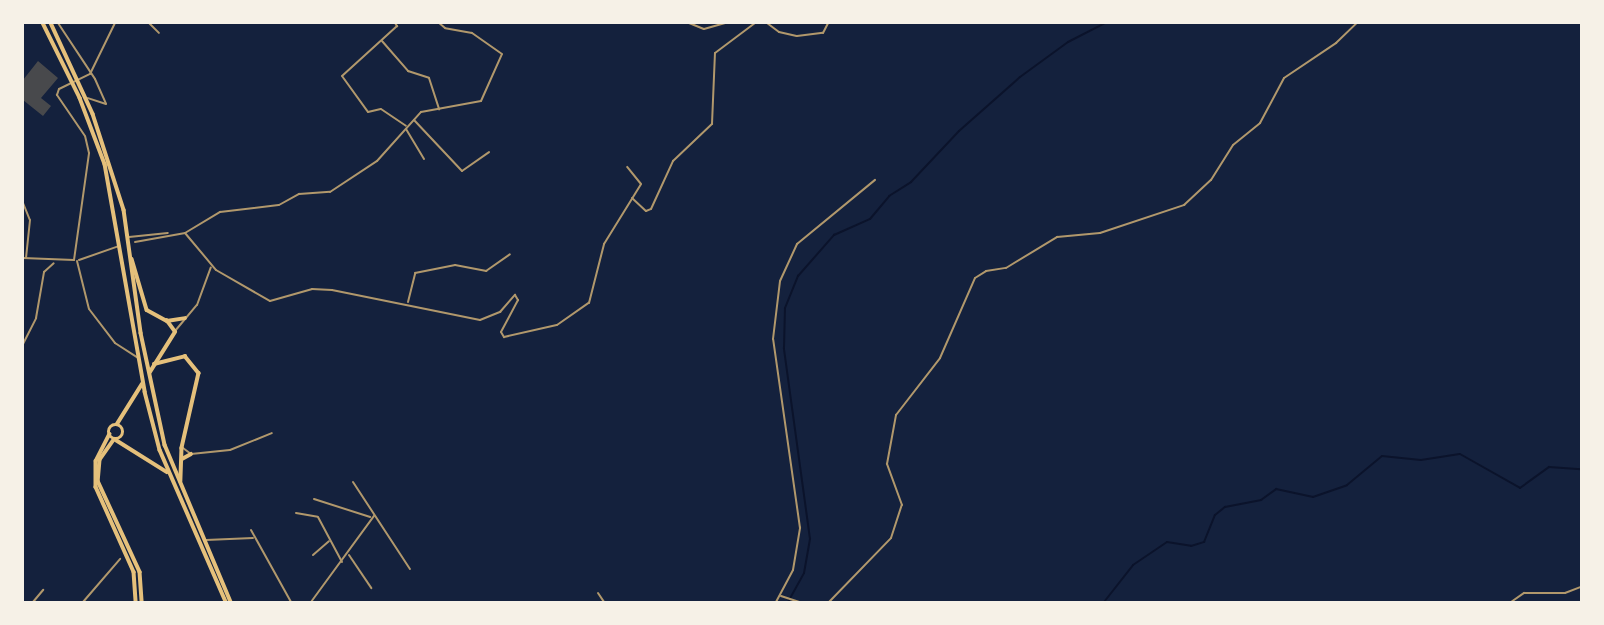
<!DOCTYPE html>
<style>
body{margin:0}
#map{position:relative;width:1604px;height:625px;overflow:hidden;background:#14213d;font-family:"DejaVu Sans",sans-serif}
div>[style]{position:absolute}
.stream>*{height:2px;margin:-1px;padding:0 1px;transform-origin:1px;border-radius:1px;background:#0b132b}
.building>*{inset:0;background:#48494c}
.minor>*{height:2px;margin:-1px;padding:0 1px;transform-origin:1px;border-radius:1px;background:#b1986c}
.primary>*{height:3.5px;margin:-1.75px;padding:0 1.75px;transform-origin:1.75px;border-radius:1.75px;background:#e5c07b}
.primary>.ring{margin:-1.75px;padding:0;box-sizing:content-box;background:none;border:3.5px solid #e5c07b;border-radius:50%}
.trunk>*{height:3.5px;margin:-1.75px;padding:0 1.75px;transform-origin:1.75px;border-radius:1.75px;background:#e5c07b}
span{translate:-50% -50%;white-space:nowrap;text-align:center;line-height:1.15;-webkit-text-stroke:7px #f6f1e7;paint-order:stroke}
.frame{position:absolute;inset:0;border:24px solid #f6f1e7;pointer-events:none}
</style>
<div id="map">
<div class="stream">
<i style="left:788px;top:602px;width:33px;rotate:-61deg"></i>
<i style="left:804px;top:573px;width:35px;rotate:-80deg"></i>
<i style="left:810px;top:539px;width:193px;rotate:-97.8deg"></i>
<i style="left:784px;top:348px;width:40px;rotate:-88.6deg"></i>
<i style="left:785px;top:308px;width:35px;rotate:-68deg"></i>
<i style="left:798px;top:276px;width:55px;rotate:-48.7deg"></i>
<i style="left:834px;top:235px;width:39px;rotate:-24deg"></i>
<i style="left:870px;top:219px;width:30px;rotate:-50deg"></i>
<i style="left:889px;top:196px;width:26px;rotate:-32deg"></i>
<i style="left:911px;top:182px;width:70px;rotate:-46.7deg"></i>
<i style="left:959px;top:131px;width:81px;rotate:-41.5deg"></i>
<i style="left:1020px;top:77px;width:59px;rotate:-36.1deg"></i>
<i style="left:1068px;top:42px;width:42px;rotate:-27.2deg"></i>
<i style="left:1104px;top:602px;width:47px;rotate:-51.9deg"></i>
<i style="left:1133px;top:565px;width:41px;rotate:-34.1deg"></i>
<i style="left:1167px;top:542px;width:24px;rotate:9deg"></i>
<i style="left:1191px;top:546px;width:14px;rotate:-17deg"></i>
<i style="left:1204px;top:542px;width:29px;rotate:-68deg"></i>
<i style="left:1215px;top:515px;width:13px;rotate:-39deg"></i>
<i style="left:1225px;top:507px;width:37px;rotate:-11deg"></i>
<i style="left:1261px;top:500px;width:19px;rotate:-36deg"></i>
<i style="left:1276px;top:489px;width:38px;rotate:12deg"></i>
<i style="left:1313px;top:497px;width:36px;rotate:-19deg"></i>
<i style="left:1347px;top:485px;width:45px;rotate:-39.6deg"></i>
<i style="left:1382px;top:456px;width:39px;rotate:6deg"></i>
<i style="left:1421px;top:460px;width:39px;rotate:-9deg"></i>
<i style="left:1460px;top:454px;width:69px;rotate:29.5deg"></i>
<i style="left:1520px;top:488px;width:36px;rotate:-36deg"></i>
<i style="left:1549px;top:467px;width:32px;rotate:4deg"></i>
</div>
<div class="building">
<i style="clip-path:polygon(38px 61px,58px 78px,41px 98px,51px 106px,43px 116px,23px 100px,23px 80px)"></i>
</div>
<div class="minor">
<i style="left:58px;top:23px;width:67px;rotate:56.5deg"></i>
<i style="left:95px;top:79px;width:27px;rotate:66deg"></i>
<i style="left:106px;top:104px;width:19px;rotate:-162deg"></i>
<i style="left:149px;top:23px;width:14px;rotate:45deg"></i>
<i style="left:395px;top:23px;width:4px;rotate:56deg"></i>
<i style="left:397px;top:26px;width:74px;rotate:137.7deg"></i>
<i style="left:342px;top:76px;width:44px;rotate:54.2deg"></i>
<i style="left:368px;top:112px;width:13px;rotate:-13deg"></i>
<i style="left:381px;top:109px;width:30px;rotate:34deg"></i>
<i style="left:689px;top:23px;width:16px;rotate:22deg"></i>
<i style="left:704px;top:29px;width:22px;rotate:-16deg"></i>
<i style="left:767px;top:23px;width:15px;rotate:37deg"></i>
<i style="left:779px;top:32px;width:18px;rotate:13deg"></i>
<i style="left:797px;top:36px;width:26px;rotate:-7deg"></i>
<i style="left:823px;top:33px;width:11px;rotate:-63deg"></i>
<i style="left:382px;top:41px;width:40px;rotate:49deg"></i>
<i style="left:408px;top:71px;width:22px;rotate:18deg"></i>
<i style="left:429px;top:78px;width:33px;rotate:72deg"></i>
<i style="left:414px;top:120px;width:70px;rotate:46.7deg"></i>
<i style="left:462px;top:171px;width:33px;rotate:-35deg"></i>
<i style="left:406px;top:129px;width:35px;rotate:59deg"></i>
<i style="left:632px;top:198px;width:19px;rotate:43deg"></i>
<i style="left:646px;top:211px;width:5px;rotate:-22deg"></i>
<i style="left:651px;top:209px;width:53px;rotate:-65.4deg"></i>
<i style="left:673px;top:161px;width:54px;rotate:-43.5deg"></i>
<i style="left:712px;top:124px;width:71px;rotate:-87.6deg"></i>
<i style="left:715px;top:53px;width:50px;rotate:-36.9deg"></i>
<i style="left:23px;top:203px;width:18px;rotate:68deg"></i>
<i style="left:30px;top:220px;width:38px;rotate:96deg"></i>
<i style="left:185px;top:233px;width:48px;rotate:50deg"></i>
<i style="left:216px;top:270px;width:62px;rotate:29.9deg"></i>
<i style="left:270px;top:301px;width:44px;rotate:-15.9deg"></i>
<i style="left:312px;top:289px;width:20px;rotate:3deg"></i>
<i style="left:332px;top:290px;width:151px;rotate:11.5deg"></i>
<i style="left:480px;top:320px;width:22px;rotate:-22deg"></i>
<i style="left:500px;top:312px;width:23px;rotate:-49deg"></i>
<i style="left:515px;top:295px;width:6px;rotate:59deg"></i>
<i style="left:518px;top:300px;width:36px;rotate:118deg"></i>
<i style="left:501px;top:332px;width:6px;rotate:59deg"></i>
<i style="left:504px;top:337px;width:54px;rotate:-12.8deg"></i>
<i style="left:557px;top:325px;width:39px;rotate:-35deg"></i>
<i style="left:589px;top:303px;width:61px;rotate:-75.7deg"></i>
<i style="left:604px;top:244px;width:70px;rotate:-58.3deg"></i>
<i style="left:641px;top:184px;width:22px;rotate:-129deg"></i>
<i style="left:129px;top:237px;width:39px;rotate:-6deg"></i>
<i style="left:135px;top:242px;width:51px;rotate:-10.2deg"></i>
<i style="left:185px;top:233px;width:41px;rotate:-31deg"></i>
<i style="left:220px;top:212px;width:59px;rotate:-6.8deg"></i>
<i style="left:279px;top:205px;width:23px;rotate:-29deg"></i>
<i style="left:299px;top:194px;width:31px;rotate:-4deg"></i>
<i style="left:330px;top:192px;width:56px;rotate:-33.4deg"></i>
<i style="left:377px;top:161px;width:66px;rotate:-48.1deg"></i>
<i style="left:421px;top:112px;width:61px;rotate:-10.4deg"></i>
<i style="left:481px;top:101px;width:51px;rotate:-65.9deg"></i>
<i style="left:502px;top:54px;width:37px;rotate:-145deg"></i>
<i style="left:472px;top:33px;width:27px;rotate:-170deg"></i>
<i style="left:445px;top:28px;width:8px;rotate:-140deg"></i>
<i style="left:23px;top:258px;width:51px;rotate:2.2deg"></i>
<i style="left:74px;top:260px;width:108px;rotate:-82deg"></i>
<i style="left:89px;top:153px;width:17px;rotate:-103deg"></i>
<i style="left:85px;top:136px;width:50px;rotate:-124.3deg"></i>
<i style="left:57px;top:95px;width:6px;rotate:-72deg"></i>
<i style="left:59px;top:89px;width:34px;rotate:-26deg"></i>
<i style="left:90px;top:74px;width:57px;rotate:-63.9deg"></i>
<i style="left:79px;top:260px;width:42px;rotate:-19.3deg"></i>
<i style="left:77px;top:261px;width:49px;rotate:76deg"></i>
<i style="left:89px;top:309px;width:43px;rotate:52.6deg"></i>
<i style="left:115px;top:343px;width:27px;rotate:33deg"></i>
<i style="left:408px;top:302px;width:30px;rotate:-76deg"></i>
<i style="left:415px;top:273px;width:41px;rotate:-11.3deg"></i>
<i style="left:455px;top:265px;width:32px;rotate:11deg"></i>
<i style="left:486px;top:271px;width:29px;rotate:-35deg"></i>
<i style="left:175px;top:331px;width:34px;rotate:-50deg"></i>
<i style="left:197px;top:305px;width:40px;rotate:-69.8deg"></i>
<i style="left:23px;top:344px;width:29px;rotate:-63deg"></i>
<i style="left:36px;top:318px;width:47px;rotate:-80.1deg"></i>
<i style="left:44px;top:272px;width:13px;rotate:-42deg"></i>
<i style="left:183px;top:448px;width:10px;rotate:37deg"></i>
<i style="left:191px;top:454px;width:39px;rotate:-6deg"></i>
<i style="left:230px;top:450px;width:45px;rotate:-22deg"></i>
<i style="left:353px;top:482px;width:104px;rotate:56.8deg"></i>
<i style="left:314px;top:499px;width:59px;rotate:17.8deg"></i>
<i style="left:296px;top:513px;width:22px;rotate:10deg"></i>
<i style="left:318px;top:517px;width:51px;rotate:61.9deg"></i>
<i style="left:251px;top:530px;width:82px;rotate:60.9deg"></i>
<i style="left:206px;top:540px;width:47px;rotate:-2.4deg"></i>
<i style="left:313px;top:555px;width:21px;rotate:-41deg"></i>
<i style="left:349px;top:555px;width:40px;rotate:56deg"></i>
<i style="left:598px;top:593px;width:11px;rotate:56deg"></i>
<i style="left:781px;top:596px;width:20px;rotate:18deg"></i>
<i style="left:33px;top:602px;width:16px;rotate:-50deg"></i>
<i style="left:83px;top:602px;width:57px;rotate:-49.3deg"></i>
<i style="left:311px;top:602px;width:107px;rotate:-53.8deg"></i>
<i style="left:776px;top:602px;width:36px;rotate:-62deg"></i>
<i style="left:793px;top:570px;width:43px;rotate:-80.5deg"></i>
<i style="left:800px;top:528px;width:191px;rotate:-98.1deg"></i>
<i style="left:773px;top:339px;width:58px;rotate:-83.1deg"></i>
<i style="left:780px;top:281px;width:41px;rotate:-65.3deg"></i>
<i style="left:797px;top:244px;width:101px;rotate:-39.4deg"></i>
<i style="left:829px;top:602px;width:89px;rotate:-45.9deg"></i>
<i style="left:891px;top:538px;width:35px;rotate:-72deg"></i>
<i style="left:902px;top:505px;width:44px;rotate:-110.1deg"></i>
<i style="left:887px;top:464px;width:50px;rotate:-79.6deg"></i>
<i style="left:896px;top:415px;width:72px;rotate:-52.3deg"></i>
<i style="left:940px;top:358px;width:87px;rotate:-66.4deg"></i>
<i style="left:975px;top:278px;width:13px;rotate:-32deg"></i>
<i style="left:986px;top:271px;width:20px;rotate:-9deg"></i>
<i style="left:1006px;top:268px;width:60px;rotate:-31.3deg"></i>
<i style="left:1057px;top:237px;width:43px;rotate:-5.3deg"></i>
<i style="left:1100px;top:233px;width:89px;rotate:-18.4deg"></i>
<i style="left:1184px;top:205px;width:37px;rotate:-43deg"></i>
<i style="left:1211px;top:180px;width:41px;rotate:-57.8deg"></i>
<i style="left:1233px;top:145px;width:35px;rotate:-39deg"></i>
<i style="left:1260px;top:123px;width:51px;rotate:-61.9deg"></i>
<i style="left:1284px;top:78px;width:63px;rotate:-33.9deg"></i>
<i style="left:1336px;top:43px;width:29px;rotate:-44deg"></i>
<i style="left:1511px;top:602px;width:16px;rotate:-35deg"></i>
<i style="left:1524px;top:593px;width:41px"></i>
<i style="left:1565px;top:593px;width:17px;rotate:-21deg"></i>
</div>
<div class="primary">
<i style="left:43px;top:23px;width:84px;rotate:63.7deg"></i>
<i style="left:80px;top:98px;width:71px;rotate:69.3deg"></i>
<i style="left:105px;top:164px;width:231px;rotate:80deg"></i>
<i style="left:145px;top:392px;width:60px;rotate:75.5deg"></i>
<i style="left:160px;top:450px;width:166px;rotate:66.5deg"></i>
<i style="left:51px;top:23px;width:100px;rotate:65.2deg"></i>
<i style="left:93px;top:114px;width:101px;rotate:72.1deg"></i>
<i style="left:124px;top:210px;width:124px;rotate:82.1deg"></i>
<i style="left:141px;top:333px;width:115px;rotate:77.9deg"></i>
<i style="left:165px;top:445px;width:170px;rotate:67.2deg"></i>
<i style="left:132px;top:259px;width:53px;rotate:73.6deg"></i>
<i style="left:147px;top:310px;width:23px;rotate:29deg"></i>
<i style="left:167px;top:321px;width:18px;rotate:-9deg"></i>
<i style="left:154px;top:364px;width:32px;rotate:-14deg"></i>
<i style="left:185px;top:356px;width:22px;rotate:51deg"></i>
<i style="left:199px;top:373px;width:77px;rotate:102.8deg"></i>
<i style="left:182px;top:448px;width:33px;rotate:92deg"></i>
<i style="left:150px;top:372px;width:47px;rotate:-58deg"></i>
<i style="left:175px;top:332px;width:14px;rotate:-126deg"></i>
<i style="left:117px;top:424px;width:47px;rotate:-58deg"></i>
<i class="ring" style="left:109px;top:425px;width:10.5px;height:10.5px"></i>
<i style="left:116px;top:440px;width:60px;rotate:32.1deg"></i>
<i style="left:182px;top:459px;width:10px;rotate:-29deg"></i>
</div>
<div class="trunk">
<i style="left:110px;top:434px;width:30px;rotate:117deg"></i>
<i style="left:96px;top:461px;width:26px;rotate:90deg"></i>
<i style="left:96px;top:487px;width:93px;rotate:65.9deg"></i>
<i style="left:134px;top:572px;width:30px;rotate:86deg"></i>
<i style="left:114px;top:440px;width:24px;rotate:125deg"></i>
<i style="left:100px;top:460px;width:21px;rotate:95deg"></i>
<i style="left:98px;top:481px;width:100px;rotate:65.2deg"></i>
<i style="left:140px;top:572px;width:30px;rotate:86deg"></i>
</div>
<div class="frame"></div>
</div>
